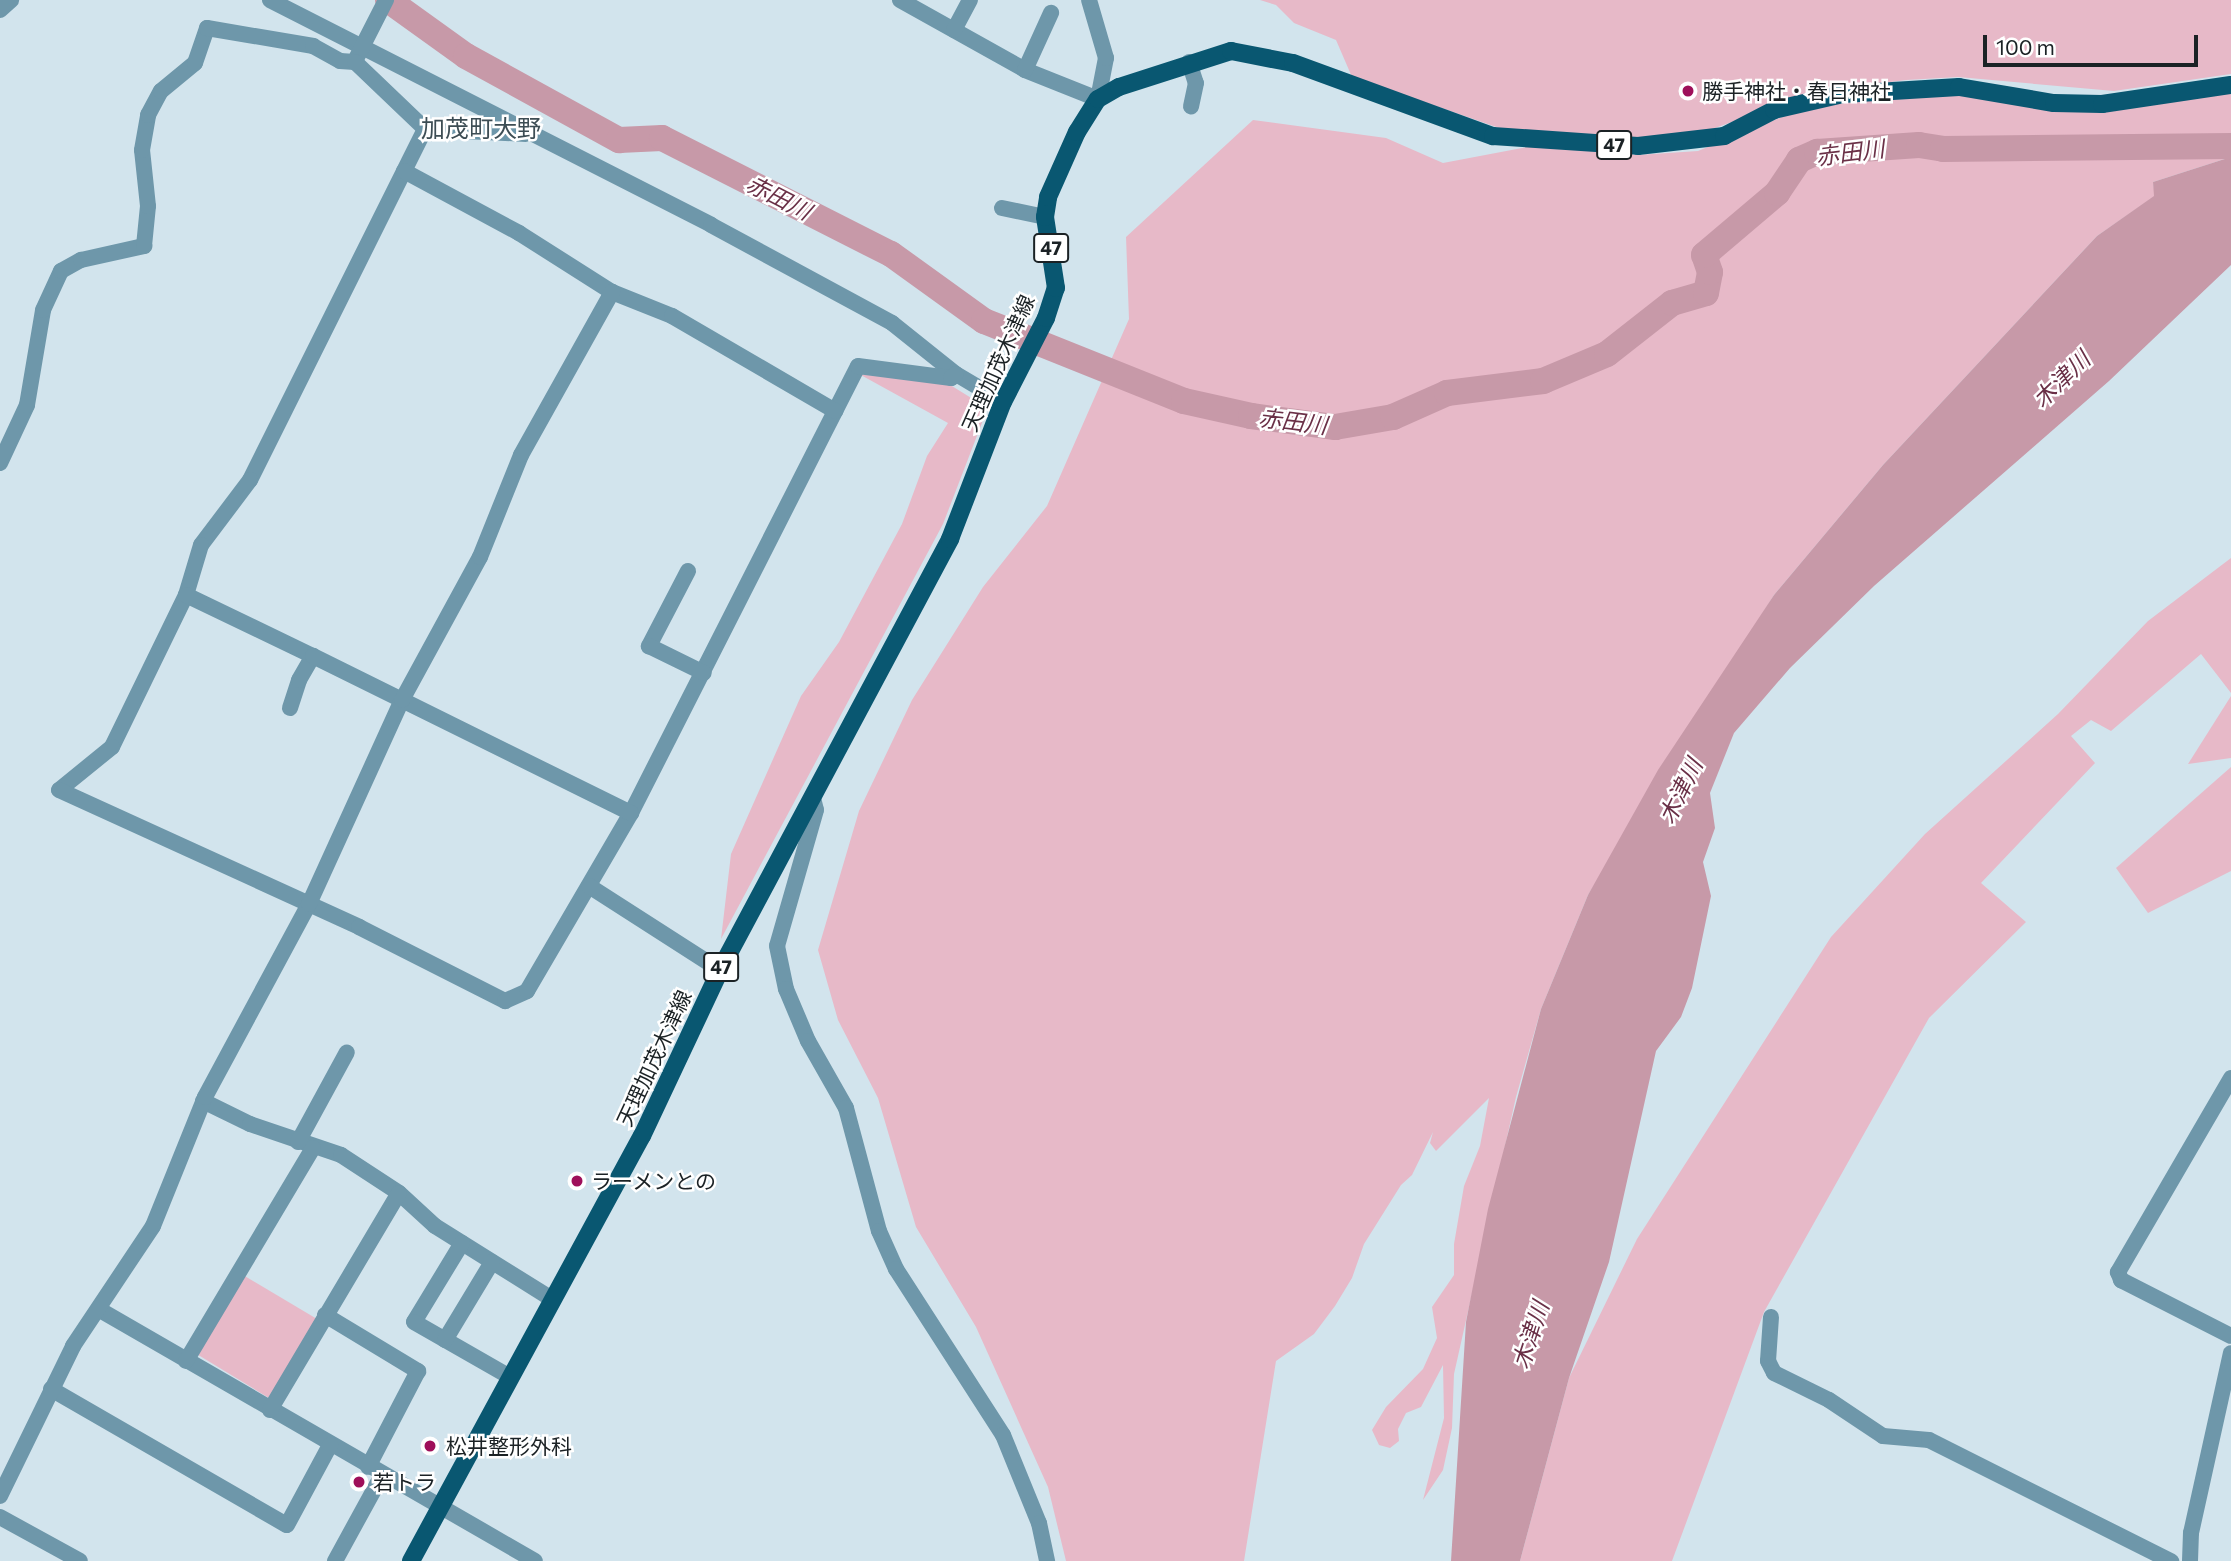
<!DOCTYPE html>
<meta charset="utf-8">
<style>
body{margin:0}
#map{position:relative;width:2231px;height:1561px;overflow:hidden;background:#d2e4ed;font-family:Commissioner,"Noto Sans JP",sans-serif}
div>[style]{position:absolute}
.green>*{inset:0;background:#e7b9c8}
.water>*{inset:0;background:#c799a8}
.river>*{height:26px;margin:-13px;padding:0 13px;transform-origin:13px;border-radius:13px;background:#c799a8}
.minor>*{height:16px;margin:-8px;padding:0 8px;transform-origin:8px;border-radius:8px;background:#6e97aa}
.major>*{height:18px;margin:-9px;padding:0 9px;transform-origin:9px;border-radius:9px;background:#095771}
.dots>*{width:19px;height:19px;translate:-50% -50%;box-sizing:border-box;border:4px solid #fff;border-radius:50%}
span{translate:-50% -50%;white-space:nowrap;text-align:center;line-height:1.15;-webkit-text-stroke:5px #fff;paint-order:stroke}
.shield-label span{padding:2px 5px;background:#fff;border:2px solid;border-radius:5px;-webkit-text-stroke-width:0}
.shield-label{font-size:19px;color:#1b2225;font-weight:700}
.poi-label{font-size:21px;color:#1b2225}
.left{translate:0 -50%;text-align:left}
.street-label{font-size:21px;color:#1b2225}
.water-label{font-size:23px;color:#6a3047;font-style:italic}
.quarter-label{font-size:24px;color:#3d4d54}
.scale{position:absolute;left:1983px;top:35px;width:215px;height:32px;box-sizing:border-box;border:4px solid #1b2225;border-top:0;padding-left:9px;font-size:21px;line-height:24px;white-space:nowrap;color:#1b2225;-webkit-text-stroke:5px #fff;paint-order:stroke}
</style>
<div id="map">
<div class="green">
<i style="clip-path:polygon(1260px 0,2231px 0,2231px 74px,2114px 91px,1958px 77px,1906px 80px,1820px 91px,1681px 140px,1505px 130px,1352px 77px,1336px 40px,1294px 23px,1276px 5px)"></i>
<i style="clip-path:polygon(2231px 89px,2231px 157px,2153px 182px,2155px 196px,2097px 236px,1883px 465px,1774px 595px,1588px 895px,1541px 1009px,1516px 1097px,1454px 1374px,1452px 1428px,1443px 1470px,1423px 1500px,1444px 1418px,1443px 1365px,1421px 1407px,1406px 1413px,1398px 1429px,1399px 1441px,1390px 1448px,1379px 1445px,1372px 1430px,1386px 1407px,1423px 1369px,1437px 1338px,1432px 1307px,1454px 1275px,1454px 1244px,1464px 1186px,1480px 1146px,1489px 1098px,1436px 1151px,1430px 1143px,1433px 1132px,1412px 1175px,1401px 1185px,1364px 1244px,1352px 1278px,1335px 1306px,1314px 1334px,1276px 1361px,1244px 1561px,1066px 1561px,1048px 1487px,976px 1327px,916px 1227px,878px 1098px,838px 1020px,818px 950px,859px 811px,912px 700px,983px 587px,1047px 506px,1129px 319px,1126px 237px,1253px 120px,1386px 138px,1443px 163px,1532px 146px,1638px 155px,1698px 151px,1804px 108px,1947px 90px,2066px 106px)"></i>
<i style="clip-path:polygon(859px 374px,947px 383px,981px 404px,985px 415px,943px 524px,721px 939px,731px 854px,801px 696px,839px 642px,902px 524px,927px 456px,948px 423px)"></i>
<i style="clip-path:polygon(2231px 558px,2231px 693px,2201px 654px,2111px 731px,2091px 720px,2071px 736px,2095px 763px,1981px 883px,2026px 922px,1929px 1018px,1764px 1312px,1672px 1561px,1520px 1561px,1569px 1378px,1637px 1239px,1831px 937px,1925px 834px,2058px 714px,2148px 621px)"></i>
<i style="clip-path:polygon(2231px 696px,2231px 758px,2188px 764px)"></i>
<i style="clip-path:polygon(2231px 767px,2231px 871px,2148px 913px,2116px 868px)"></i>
<i style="clip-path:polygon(243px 1275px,317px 1319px,269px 1398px,195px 1353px)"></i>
</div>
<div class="water">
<i style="clip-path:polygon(2231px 157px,2231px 265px,2109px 381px,1874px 586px,1790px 668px,1734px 733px,1710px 793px,1715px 828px,1703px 862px,1711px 896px,1692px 988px,1681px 1017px,1656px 1051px,1609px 1262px,1569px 1378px,1520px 1561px,1451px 1561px,1466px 1322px,1488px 1209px,1541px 1009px,1588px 895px,1658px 770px,1774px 595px,1883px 465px,2097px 236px,2154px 196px,2153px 182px)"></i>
</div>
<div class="river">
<i style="left:388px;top:0;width:96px;rotate:35.7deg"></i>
<i style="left:466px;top:56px;width:175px;rotate:28.8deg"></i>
<i style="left:619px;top:140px;width:43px;rotate:-2.7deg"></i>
<i style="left:662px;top:138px;width:257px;rotate:26.9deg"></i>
<i style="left:891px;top:254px;width:115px;rotate:35.8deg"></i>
<i style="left:984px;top:321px;width:215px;rotate:21.8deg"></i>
<i style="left:1184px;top:401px;width:69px;rotate:12.6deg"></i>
<i style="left:1251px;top:416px;width:85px;rotate:7.5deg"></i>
<i style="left:1335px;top:427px;width:59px;rotate:-9.8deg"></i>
<i style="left:1393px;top:417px;width:59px;rotate:-24deg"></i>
<i style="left:1447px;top:393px;width:97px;rotate:-7.1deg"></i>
<i style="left:1543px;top:381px;width:69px;rotate:-22.9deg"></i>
<i style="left:1607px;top:354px;width:83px;rotate:-38.1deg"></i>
<i style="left:1672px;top:303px;width:35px;rotate:-16deg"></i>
<i style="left:1706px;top:293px;width:21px;rotate:-79deg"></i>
<i style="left:1710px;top:272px;width:18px;rotate:-109deg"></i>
<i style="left:1704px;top:255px;width:96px;rotate:-40.3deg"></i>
<i style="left:1777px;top:193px;width:40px;rotate:-56deg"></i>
<i style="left:1799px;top:160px;width:20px;rotate:-24deg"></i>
<i style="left:1817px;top:152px;width:102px;rotate:-3.9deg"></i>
<i style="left:1919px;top:145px;width:24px;rotate:9deg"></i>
<i style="left:1943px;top:149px;width:288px;rotate:-0.6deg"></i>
</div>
<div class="minor">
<i style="left:270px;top:0;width:495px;rotate:27deg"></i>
<i style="left:711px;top:225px;width:206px;rotate:28.4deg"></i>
<i style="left:892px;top:323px;width:82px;rotate:38.6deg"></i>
<i style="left:956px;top:374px;width:55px;rotate:30.8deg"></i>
<i style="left:900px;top:0;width:143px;rotate:29.2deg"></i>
<i style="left:1025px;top:70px;width:79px;rotate:21.7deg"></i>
<i style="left:1098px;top:99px;width:42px;rotate:-79deg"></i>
<i style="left:1106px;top:58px;width:60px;rotate:-106.3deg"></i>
<i style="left:0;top:10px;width:15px;rotate:-42deg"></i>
<i style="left:954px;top:30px;width:34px;rotate:-62deg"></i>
<i style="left:357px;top:57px;width:64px;rotate:-63deg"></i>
<i style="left:1189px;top:62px;width:22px;rotate:72deg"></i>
<i style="left:1196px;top:83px;width:24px;rotate:102deg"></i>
<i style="left:1025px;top:70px;width:63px;rotate:-65.5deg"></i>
<i style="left:425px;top:129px;width:392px;rotate:116.5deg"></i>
<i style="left:250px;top:480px;width:81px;rotate:127deg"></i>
<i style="left:201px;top:545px;width:52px;rotate:106.7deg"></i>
<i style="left:186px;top:595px;width:169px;rotate:116deg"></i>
<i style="left:112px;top:747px;width:68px;rotate:140.9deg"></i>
<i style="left:59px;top:790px;width:330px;rotate:24.5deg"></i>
<i style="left:359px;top:927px;width:164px;rotate:26.9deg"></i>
<i style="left:505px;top:1001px;width:24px;rotate:-24deg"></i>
<i style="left:527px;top:991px;width:206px;rotate:-59.7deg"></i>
<i style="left:631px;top:813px;width:501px;rotate:-63.08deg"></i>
<i style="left:858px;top:366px;width:94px;rotate:7.4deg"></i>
<i style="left:951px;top:378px;width:6px;rotate:-39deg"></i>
<i style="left:404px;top:171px;width:131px;rotate:28.3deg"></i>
<i style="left:519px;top:233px;width:110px;rotate:32.4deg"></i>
<i style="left:612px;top:292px;width:65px;rotate:21.8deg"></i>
<i style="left:672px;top:316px;width:189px;rotate:30.2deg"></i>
<i style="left:1002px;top:208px;width:44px;rotate:11.8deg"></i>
<i style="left:0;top:463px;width:64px;rotate:-65deg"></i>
<i style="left:27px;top:405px;width:96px;rotate:-80.4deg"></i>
<i style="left:43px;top:310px;width:43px;rotate:-65.2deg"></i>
<i style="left:61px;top:271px;width:23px;rotate:-29deg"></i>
<i style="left:81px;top:260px;width:65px;rotate:-12.5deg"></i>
<i style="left:144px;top:246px;width:40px;rotate:-84.3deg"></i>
<i style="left:148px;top:206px;width:56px;rotate:-96.1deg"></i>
<i style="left:142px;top:150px;width:36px;rotate:-80deg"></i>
<i style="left:148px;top:115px;width:27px;rotate:-62deg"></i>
<i style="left:161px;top:91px;width:44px;rotate:-39.5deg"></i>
<i style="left:195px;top:63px;width:37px;rotate:-71deg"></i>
<i style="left:207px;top:28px;width:108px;rotate:9.6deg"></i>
<i style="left:313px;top:46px;width:31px;rotate:29deg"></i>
<i style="left:340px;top:61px;width:15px;rotate:4deg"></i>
<i style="left:355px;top:62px;width:97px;rotate:43.7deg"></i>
<i style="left:425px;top:129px;width:101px;rotate:2.8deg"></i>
<i style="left:688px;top:571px;width:85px;rotate:117.5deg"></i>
<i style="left:649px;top:646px;width:61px;rotate:26.1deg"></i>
<i style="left:186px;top:595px;width:141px;rotate:25.7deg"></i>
<i style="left:290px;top:708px;width:29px;rotate:-72deg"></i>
<i style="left:299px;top:680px;width:28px;rotate:-60deg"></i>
<i style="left:313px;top:656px;width:355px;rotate:26.3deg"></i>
<i style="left:813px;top:798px;width:12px;rotate:76deg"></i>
<i style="left:816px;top:810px;width:141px;rotate:106deg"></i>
<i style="left:777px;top:946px;width:44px;rotate:78.2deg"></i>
<i style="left:786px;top:989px;width:56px;rotate:67.1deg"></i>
<i style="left:808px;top:1041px;width:77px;rotate:60.4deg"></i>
<i style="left:846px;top:1108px;width:127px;rotate:75deg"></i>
<i style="left:879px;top:1231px;width:42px;rotate:65.9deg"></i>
<i style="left:896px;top:1269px;width:197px;rotate:57.2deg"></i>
<i style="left:1003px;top:1435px;width:95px;rotate:67.8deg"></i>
<i style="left:1039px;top:1523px;width:39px;rotate:78deg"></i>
<i style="left:589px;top:886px;width:156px;rotate:32.7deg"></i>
<i style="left:2231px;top:1078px;width:225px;rotate:120.2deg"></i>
<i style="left:2118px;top:1272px;width:9px;rotate:69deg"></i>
<i style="left:2121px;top:1280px;width:123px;rotate:27deg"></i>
<i style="left:203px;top:1101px;width:52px;rotate:26.1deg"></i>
<i style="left:250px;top:1124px;width:96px;rotate:18.8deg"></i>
<i style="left:341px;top:1155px;width:69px;rotate:33.2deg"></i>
<i style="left:399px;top:1193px;width:49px;rotate:42.5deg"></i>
<i style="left:435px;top:1226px;width:138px;rotate:32deg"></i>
<i style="left:298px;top:1142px;width:102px;rotate:-61.4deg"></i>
<i style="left:462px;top:1243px;width:92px;rotate:121.3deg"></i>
<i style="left:414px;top:1322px;width:111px;rotate:29.8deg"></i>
<i style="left:100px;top:1310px;width:502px;rotate:29.99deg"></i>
<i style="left:325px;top:1315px;width:109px;rotate:31.1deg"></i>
<i style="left:418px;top:1371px;width:108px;rotate:117.5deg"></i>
<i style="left:1771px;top:1317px;width:44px;rotate:93.9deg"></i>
<i style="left:1768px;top:1361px;width:13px;rotate:63deg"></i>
<i style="left:1774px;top:1373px;width:61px;rotate:26.1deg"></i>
<i style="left:1829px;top:1400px;width:65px;rotate:33.7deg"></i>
<i style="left:1883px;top:1436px;width:46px;rotate:5deg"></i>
<i style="left:1929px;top:1440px;width:271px;rotate:26.6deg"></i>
<i style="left:445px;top:1340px;width:91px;rotate:-58.9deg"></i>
<i style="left:186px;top:1361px;width:248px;rotate:-59.2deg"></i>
<i style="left:51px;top:1389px;width:272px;rotate:30deg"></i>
<i style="left:287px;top:1525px;width:91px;rotate:-61.7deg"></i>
<i style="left:270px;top:1410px;width:252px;rotate:-59.3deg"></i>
<i style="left:0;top:1496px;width:167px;rotate:-64deg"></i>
<i style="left:73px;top:1346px;width:144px;rotate:-56.3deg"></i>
<i style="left:153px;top:1226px;width:139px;rotate:-68deg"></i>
<i style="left:205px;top:1097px;width:219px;rotate:-61.7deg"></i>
<i style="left:309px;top:904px;width:224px;rotate:-65.5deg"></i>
<i style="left:402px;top:700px;width:163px;rotate:-61.4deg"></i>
<i style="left:480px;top:557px;width:110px;rotate:-68.1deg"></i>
<i style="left:521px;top:455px;width:187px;rotate:-60.8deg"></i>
<i style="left:0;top:1517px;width:91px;rotate:28.8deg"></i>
<i style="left:335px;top:1561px;width:98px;rotate:-61.3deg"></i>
<i style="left:2190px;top:1561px;width:28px;rotate:-88deg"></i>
<i style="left:2191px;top:1533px;width:184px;rotate:-77.5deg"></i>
</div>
<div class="major">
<i style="left:411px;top:1561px;width:484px;rotate:-61.5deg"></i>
<i style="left:642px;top:1136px;width:183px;rotate:-64.8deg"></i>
<i style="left:720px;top:970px;width:489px;rotate:-61.9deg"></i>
<i style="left:950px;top:539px;width:147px;rotate:-68.9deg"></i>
<i style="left:1003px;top:402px;width:94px;rotate:-62.9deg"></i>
<i style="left:1046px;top:318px;width:32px;rotate:-72deg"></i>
<i style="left:1056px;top:288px;width:72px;rotate:-98.8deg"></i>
<i style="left:1045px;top:217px;width:20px;rotate:-81deg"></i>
<i style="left:1048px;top:197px;width:71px;rotate:-66deg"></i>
<i style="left:1077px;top:132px;width:39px;rotate:-58deg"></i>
<i style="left:1098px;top:99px;width:24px;rotate:-30deg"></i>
<i style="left:1119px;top:87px;width:118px;rotate:-17.8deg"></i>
<i style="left:1231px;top:51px;width:63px;rotate:11deg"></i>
<i style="left:1293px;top:63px;width:213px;rotate:20.1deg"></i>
<i style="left:1493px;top:136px;width:145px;rotate:3.9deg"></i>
<i style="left:1638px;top:146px;width:87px;rotate:-6.6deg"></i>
<i style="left:1724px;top:136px;width:56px;rotate:-27.5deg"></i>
<i style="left:1774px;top:110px;width:71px;rotate:-13.1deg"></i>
<i style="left:1843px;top:94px;width:116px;rotate:-3.5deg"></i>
<i style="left:1959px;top:87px;width:96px;rotate:9.6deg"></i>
<i style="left:2054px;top:103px;width:48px;rotate:1.2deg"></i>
<i style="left:2102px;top:104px;width:130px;rotate:-8.4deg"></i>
</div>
<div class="dots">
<i style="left:1688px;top:91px;background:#9e0f5a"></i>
<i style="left:577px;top:1181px;background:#9e0f5a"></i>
<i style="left:430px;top:1446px;background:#9e0f5a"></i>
<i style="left:359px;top:1482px;background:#9e0f5a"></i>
</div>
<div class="shield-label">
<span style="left:1614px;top:145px">47</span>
<span style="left:1051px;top:248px">47</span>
<span style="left:721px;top:967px">47</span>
</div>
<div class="poi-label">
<span class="left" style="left:1702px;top:91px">勝手神社・春日神社</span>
<span class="left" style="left:591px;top:1181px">ラーメンとの</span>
<span class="left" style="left:446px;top:1446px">松井整形外科</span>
<span class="left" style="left:373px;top:1482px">若トラ</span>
</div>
<div class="street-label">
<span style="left:998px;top:363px;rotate:-66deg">天理加茂木津線</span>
<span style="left:654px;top:1058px;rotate:-65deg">天理加茂木津線</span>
</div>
<div class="water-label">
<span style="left:1850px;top:152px;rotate:-7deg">赤田川</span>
<span style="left:779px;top:197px;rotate:27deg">赤田川</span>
<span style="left:2061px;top:379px;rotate:-44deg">木津川</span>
<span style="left:1293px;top:421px;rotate:7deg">赤田川</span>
<span style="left:1680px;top:791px;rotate:-64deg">木津川</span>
<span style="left:1530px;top:1335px;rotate:-72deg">木津川</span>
</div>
<div class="quarter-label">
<span style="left:481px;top:128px">加茂町大野</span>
</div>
<div class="scale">100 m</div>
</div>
